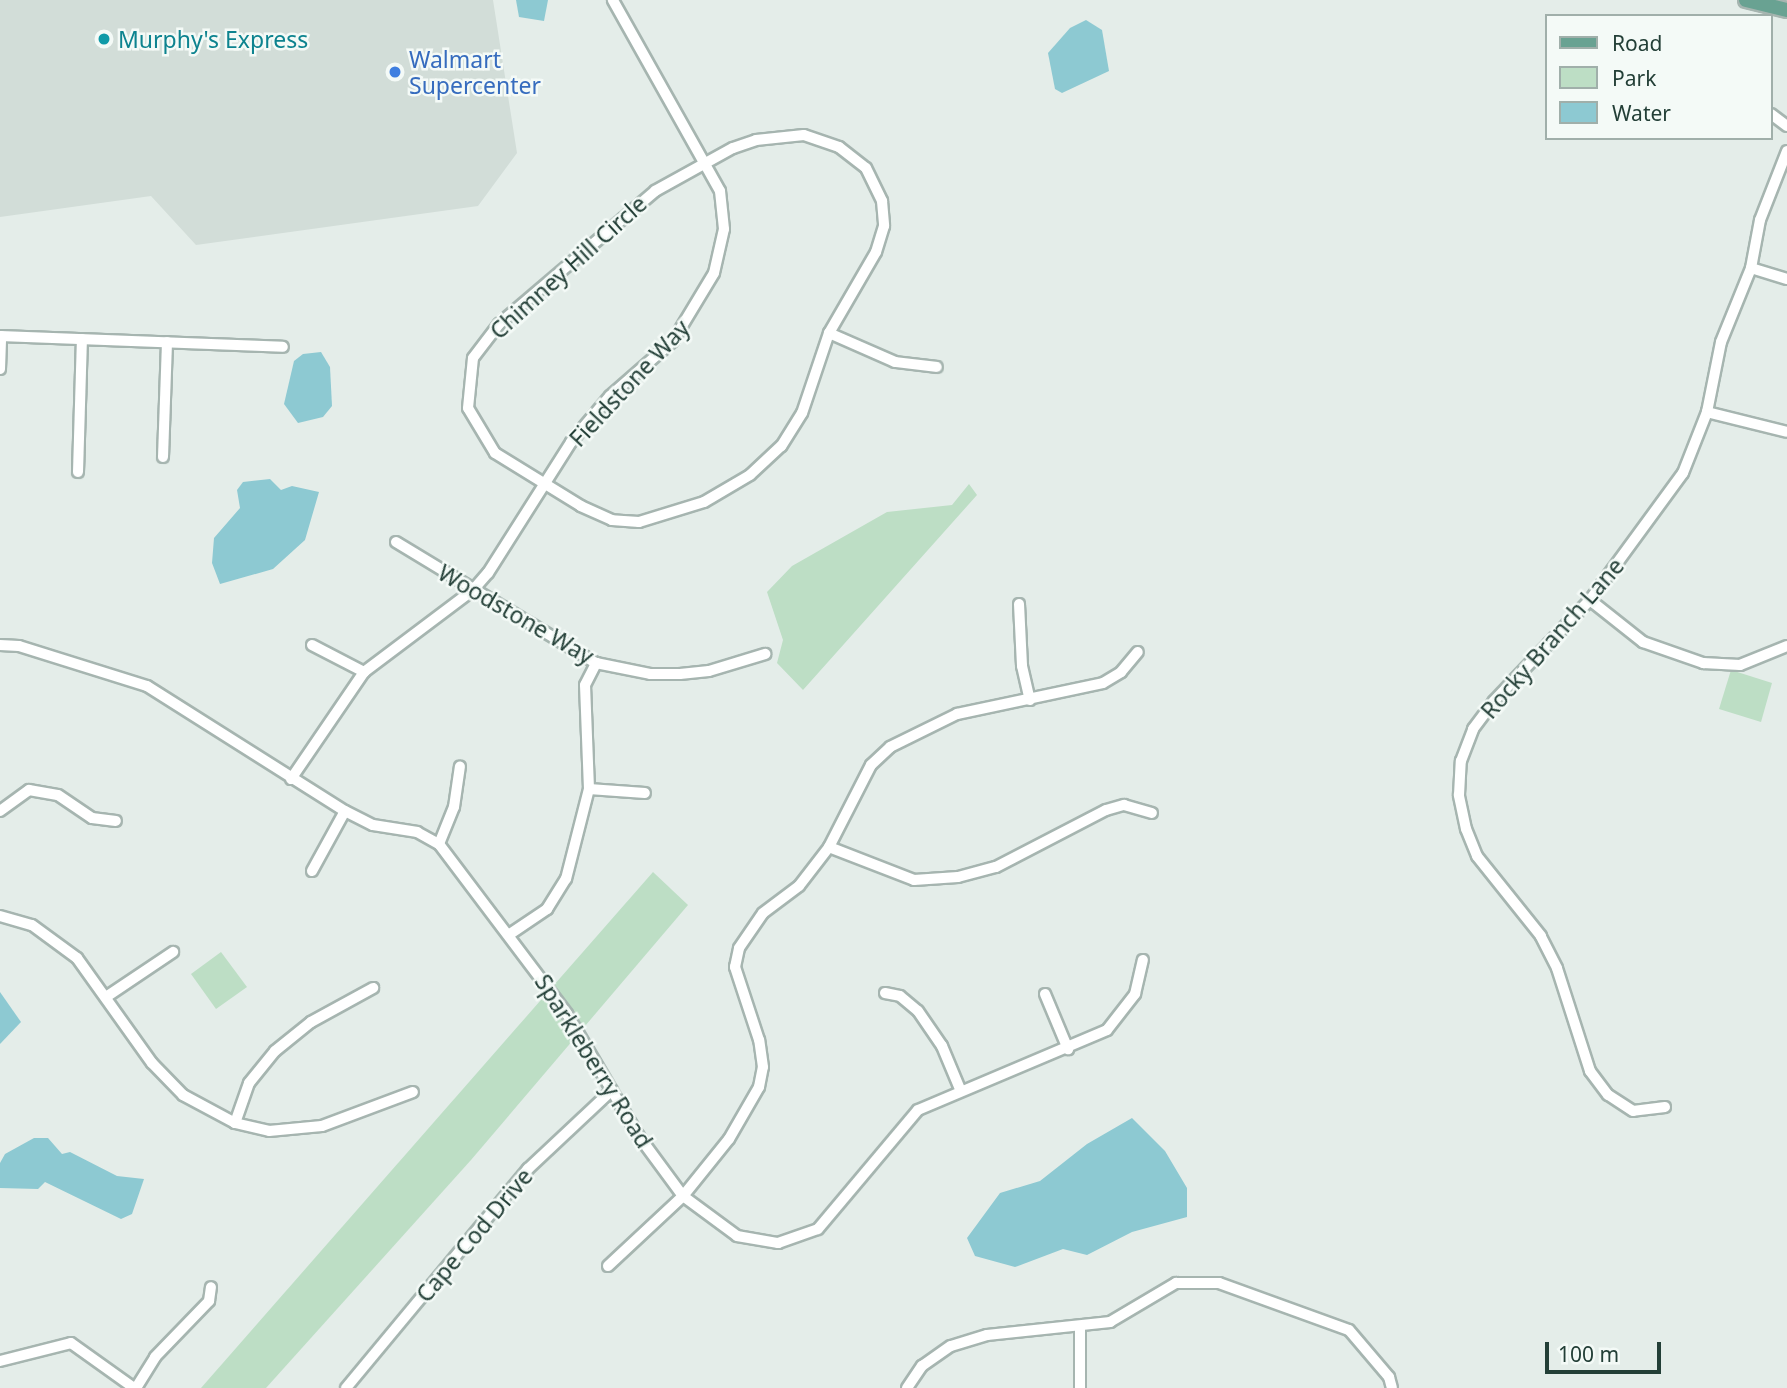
<!DOCTYPE html>
<style>
body{margin:0}
#map{position:relative;width:1787px;height:1388px;overflow:hidden;background:#e4ede9;font-family:"Noto Sans",sans-serif}
div>[style]{position:absolute}
.built>*{inset:0;background:#d2ddd8}
.green>*{inset:0;background:#bddec5}
.water>*{inset:0;background:#8dc9d2}
.roads{filter:drop-shadow(2px 0 #a6b5b0) drop-shadow(-2px 0 #a6b5b0) drop-shadow(0 2px #a6b5b0) drop-shadow(0 -2px #a6b5b0)}
.minor>*{height:10px;margin:-5px;padding:0 5px;transform-origin:5px;border-radius:5px;background:#fff}
.major>*{height:14px;margin:-7px;padding:0 7px;transform-origin:7px;border-radius:7px;background:#69a292}
.dots>*{width:19px;height:19px;translate:-50% -50%;box-sizing:border-box;border:4px solid #f4faf7;border-radius:50%}
span{translate:-50% -50%;white-space:nowrap;text-align:center;line-height:1.15;-webkit-text-stroke:5px #f4faf7;paint-order:stroke}
.culture-label{font-size:23px;color:#0d838f}
.left{translate:0 -50%;text-align:left}
.shop-label{font-size:23px;color:#366cbe}
.street-label{font-size:23px;color:#233f37}
.legend{position:absolute;left:1545px;top:14px;width:228px;height:126px;box-sizing:border-box;background:#f4faf7;border:2px solid #a0afaa;margin:0;padding:9px 12px;list-style:none;font-size:21px;color:#233f37}
.legend li{display:flex;align-items:center;gap:14px;height:35px}
.legend b{width:35px;border:2px solid #a0afaa}
.scale{position:absolute;left:1545px;top:1342px;width:116px;height:32px;box-sizing:border-box;border:4px solid #233f37;border-top:0;padding-left:9px;font-size:21px;line-height:24px;white-space:nowrap;color:#233f37;-webkit-text-stroke:5px #f4faf7;paint-order:stroke}
</style>
<div id="map">
<div class="built">
<i style="clip-path:polygon(0 0,493px 0,517px 153px,478px 206px,196px 245px,151px 196px,0 217px)"></i>
</div>
<div class="green">
<i style="clip-path:polygon(969px 484px,977px 495px,803px 690px,777px 663px,783px 640px,767px 592px,792px 566px,887px 512px,952px 505px)"></i>
<i style="clip-path:polygon(1731px 670px,1772px 683px,1761px 722px,1719px 709px)"></i>
<i style="clip-path:polygon(653px 872px,688px 905px,471px 1160px,266px 1388px,201px 1388px)"></i>
<i style="clip-path:polygon(221px 952px,247px 987px,216px 1009px,191px 974px)"></i>
</div>
<div class="water">
<i style="clip-path:polygon(516px 0,548px 0,544px 21px,519px 17px)"></i>
<i style="clip-path:polygon(1086px 20px,1102px 30px,1109px 71px,1062px 93px,1055px 89px,1048px 53px,1070px 28px)"></i>
<i style="clip-path:polygon(321px 352px,330px 367px,332px 406px,323px 417px,298px 423px,284px 404px,294px 361px,303px 354px)"></i>
<i style="clip-path:polygon(270px 479px,281px 490px,292px 486px,319px 492px,305px 540px,273px 569px,220px 584px,212px 563px,214px 538px,240px 508px,237px 490px,243px 482px)"></i>
<i style="clip-path:polygon(0 992px,21px 1022px,0 1044px)"></i>
<i style="clip-path:polygon(1132px 1118px,1165px 1151px,1187px 1188px,1187px 1217px,1132px 1232px,1087px 1255px,1063px 1249px,1015px 1267px,975px 1256px,967px 1238px,1000px 1193px,1040px 1181px,1087px 1144px)"></i>
<i style="clip-path:polygon(34px 1138px,48px 1138px,62px 1154px,70px 1152px,117px 1176px,144px 1179px,132px 1214px,121px 1219px,45px 1182px,38px 1189px,0 1188px,0 1163px,5px 1154px)"></i>
</div>
<div class="roads">
<div class="minor">
<i style="left:1771px;top:114px;width:20px;rotate:37deg"></i>
<i style="left:804px;top:135px;width:37px;rotate:19deg"></i>
<i style="left:839px;top:147px;width:34px;rotate:38deg"></i>
<i style="left:866px;top:168px;width:37px;rotate:64deg"></i>
<i style="left:882px;top:201px;width:25px;rotate:85deg"></i>
<i style="left:884px;top:226px;width:27px;rotate:107deg"></i>
<i style="left:876px;top:252px;width:94px;rotate:120.1deg"></i>
<i style="left:829px;top:333px;width:84px;rotate:108.6deg"></i>
<i style="left:802px;top:413px;width:39px;rotate:122deg"></i>
<i style="left:781px;top:446px;width:42px;rotate:136.9deg"></i>
<i style="left:750px;top:475px;width:53px;rotate:149.6deg"></i>
<i style="left:704px;top:502px;width:68px;rotate:162.9deg"></i>
<i style="left:639px;top:522px;width:27px;rotate:-176deg"></i>
<i style="left:612px;top:520px;width:34px;rotate:-156deg"></i>
<i style="left:581px;top:506px;width:101px;rotate:-148.4deg"></i>
<i style="left:495px;top:453px;width:52px;rotate:-121deg"></i>
<i style="left:468px;top:408px;width:50px;rotate:-84.3deg"></i>
<i style="left:473px;top:358px;width:43px;rotate:-52.6deg"></i>
<i style="left:499px;top:324px;width:205px;rotate:-40.4deg"></i>
<i style="left:655px;top:191px;width:89px;rotate:-28.9deg"></i>
<i style="left:733px;top:148px;width:24px;rotate:-19deg"></i>
<i style="left:756px;top:140px;width:48px;rotate:-5.9deg"></i>
<i style="left:1751px;top:268px;width:38px;rotate:17deg"></i>
<i style="left:829px;top:333px;width:72px;rotate:23.7deg"></i>
<i style="left:895px;top:362px;width:42px;rotate:6.8deg"></i>
<i style="left:0;top:336px;width:283px;rotate:2.2deg"></i>
<i style="left:0;top:369px;width:33px;rotate:-88deg"></i>
<i style="left:1707px;top:412px;width:82px;rotate:14deg"></i>
<i style="left:163px;top:457px;width:115px;rotate:-88deg"></i>
<i style="left:78px;top:472px;width:133px;rotate:-88.3deg"></i>
<i style="left:396px;top:542px;width:234px;rotate:31.2deg"></i>
<i style="left:596px;top:663px;width:55px;rotate:11.5deg"></i>
<i style="left:650px;top:674px;width:30px"></i>
<i style="left:680px;top:674px;width:29px;rotate:-6deg"></i>
<i style="left:709px;top:671px;width:59px;rotate:-16.9deg"></i>
<i style="left:1590px;top:600px;width:68px;rotate:38.4deg"></i>
<i style="left:1643px;top:642px;width:64px;rotate:19.3deg"></i>
<i style="left:1703px;top:663px;width:37px;rotate:3deg"></i>
<i style="left:1740px;top:665px;width:51px;rotate:-22deg"></i>
<i style="left:1019px;top:604px;width:62px;rotate:87.2deg"></i>
<i style="left:1022px;top:666px;width:35px;rotate:77deg"></i>
<i style="left:0;top:645px;width:19px;rotate:3deg"></i>
<i style="left:19px;top:646px;width:134px;rotate:17.4deg"></i>
<i style="left:147px;top:686px;width:234px;rotate:32.3deg"></i>
<i style="left:345px;top:811px;width:31px;rotate:27deg"></i>
<i style="left:373px;top:825px;width:45px;rotate:9deg"></i>
<i style="left:417px;top:832px;width:25px;rotate:29deg"></i>
<i style="left:439px;top:844px;width:213px;rotate:53deg"></i>
<i style="left:567px;top:1014px;width:140px;rotate:59.6deg"></i>
<i style="left:638px;top:1135px;width:76px;rotate:53.6deg"></i>
<i style="left:683px;top:1196px;width:67px;rotate:36.5deg"></i>
<i style="left:737px;top:1236px;width:42px;rotate:9.7deg"></i>
<i style="left:778px;top:1243px;width:42px;rotate:-19.3deg"></i>
<i style="left:818px;top:1229px;width:155px;rotate:-50deg"></i>
<i style="left:918px;top:1110px;width:205px;rotate:-22.9deg"></i>
<i style="left:1107px;top:1030px;width:46px;rotate:-52.1deg"></i>
<i style="left:1135px;top:994px;width:35px;rotate:-77deg"></i>
<i style="left:312px;top:645px;width:59px;rotate:27.4deg"></i>
<i style="left:291px;top:779px;width:130px;rotate:-55.7deg"></i>
<i style="left:364px;top:672px;width:136px;rotate:-37deg"></i>
<i style="left:473px;top:590px;width:23px;rotate:-49deg"></i>
<i style="left:488px;top:573px;width:155px;rotate:-57.6deg"></i>
<i style="left:571px;top:442px;width:60px;rotate:-49.7deg"></i>
<i style="left:610px;top:396px;width:84px;rotate:-41.1deg"></i>
<i style="left:673px;top:341px;width:79px;rotate:-58.9deg"></i>
<i style="left:714px;top:273px;width:45px;rotate:-77.2deg"></i>
<i style="left:724px;top:229px;width:38px;rotate:-96deg"></i>
<i style="left:720px;top:191px;width:219px;rotate:-119.3deg"></i>
<i style="left:589px;top:789px;width:56px;rotate:4.1deg"></i>
<i style="left:0;top:811px;width:36px;rotate:-36deg"></i>
<i style="left:29px;top:790px;width:29px;rotate:10deg"></i>
<i style="left:58px;top:795px;width:41px;rotate:34.1deg"></i>
<i style="left:92px;top:818px;width:24px;rotate:7deg"></i>
<i style="left:439px;top:844px;width:40px;rotate:-68deg"></i>
<i style="left:454px;top:807px;width:41px;rotate:-81.7deg"></i>
<i style="left:829px;top:847px;width:91px;rotate:21.2deg"></i>
<i style="left:914px;top:880px;width:44px;rotate:-3.9deg"></i>
<i style="left:958px;top:877px;width:39px;rotate:-15deg"></i>
<i style="left:996px;top:867px;width:124px;rotate:-27.4deg"></i>
<i style="left:1106px;top:810px;width:19px;rotate:-16deg"></i>
<i style="left:1124px;top:805px;width:29px;rotate:16deg"></i>
<i style="left:312px;top:871px;width:68px;rotate:-61.2deg"></i>
<i style="left:0;top:916px;width:33px;rotate:16deg"></i>
<i style="left:32px;top:925px;width:56px;rotate:36.3deg"></i>
<i style="left:77px;top:958px;width:129px;rotate:54.5deg"></i>
<i style="left:152px;top:1063px;width:45px;rotate:45.9deg"></i>
<i style="left:183px;top:1095px;width:59px;rotate:28.3deg"></i>
<i style="left:235px;top:1123px;width:35px;rotate:13deg"></i>
<i style="left:269px;top:1131px;width:53px;rotate:-5.4deg"></i>
<i style="left:322px;top:1126px;width:97px;rotate:-20.5deg"></i>
<i style="left:510px;top:934px;width:45px;rotate:-34deg"></i>
<i style="left:547px;top:909px;width:36px;rotate:-58deg"></i>
<i style="left:566px;top:879px;width:93px;rotate:-75.7deg"></i>
<i style="left:589px;top:789px;width:104px;rotate:-92.2deg"></i>
<i style="left:585px;top:685px;width:25px;rotate:-63deg"></i>
<i style="left:885px;top:993px;width:15px;rotate:11deg"></i>
<i style="left:900px;top:996px;width:23px;rotate:40deg"></i>
<i style="left:918px;top:1011px;width:42px;rotate:55.6deg"></i>
<i style="left:942px;top:1046px;width:47px;rotate:67.3deg"></i>
<i style="left:1045px;top:994px;width:60px;rotate:67.3deg"></i>
<i style="left:106px;top:997px;width:81px;rotate:-33.9deg"></i>
<i style="left:1665px;top:1107px;width:32px;rotate:173deg"></i>
<i style="left:1633px;top:1111px;width:30px;rotate:-147deg"></i>
<i style="left:1608px;top:1095px;width:30px;rotate:-127deg"></i>
<i style="left:1590px;top:1071px;width:108px;rotate:-107.8deg"></i>
<i style="left:1557px;top:968px;width:36px;rotate:-117deg"></i>
<i style="left:1541px;top:936px;width:102px;rotate:-128.7deg"></i>
<i style="left:1477px;top:856px;width:29px;rotate:-112deg"></i>
<i style="left:1466px;top:829px;width:35px;rotate:-102deg"></i>
<i style="left:1459px;top:795px;width:34px;rotate:-87deg"></i>
<i style="left:1461px;top:761px;width:34px;rotate:-69deg"></i>
<i style="left:1473px;top:729px;width:35px;rotate:-53deg"></i>
<i style="left:1494px;top:701px;width:139px;rotate:-46.5deg"></i>
<i style="left:1590px;top:600px;width:157px;rotate:-53.8deg"></i>
<i style="left:1683px;top:473px;width:66px;rotate:-68.5deg"></i>
<i style="left:1707px;top:412px;width:71px;rotate:-78.7deg"></i>
<i style="left:1721px;top:342px;width:80px;rotate:-67.9deg"></i>
<i style="left:1751px;top:268px;width:49px;rotate:-79.4deg"></i>
<i style="left:1760px;top:220px;width:74px;rotate:-68.6deg"></i>
<i style="left:235px;top:1123px;width:42px;rotate:-70.7deg"></i>
<i style="left:249px;top:1083px;width:41px;rotate:-50.9deg"></i>
<i style="left:275px;top:1051px;width:46px;rotate:-38.9deg"></i>
<i style="left:311px;top:1022px;width:71px;rotate:-28.7deg"></i>
<i style="left:608px;top:1266px;width:103px;rotate:-43deg"></i>
<i style="left:683px;top:1196px;width:73px;rotate:-51.1deg"></i>
<i style="left:729px;top:1139px;width:60px;rotate:-60deg"></i>
<i style="left:759px;top:1087px;width:20px;rotate:-79deg"></i>
<i style="left:763px;top:1067px;width:27px;rotate:-98deg"></i>
<i style="left:759px;top:1040px;width:77px;rotate:-108.2deg"></i>
<i style="left:735px;top:967px;width:19px;rotate:-78deg"></i>
<i style="left:739px;top:948px;width:42px;rotate:-55.6deg"></i>
<i style="left:763px;top:913px;width:45px;rotate:-36.9deg"></i>
<i style="left:799px;top:886px;width:49px;rotate:-52.4deg"></i>
<i style="left:829px;top:847px;width:92px;rotate:-62.9deg"></i>
<i style="left:871px;top:765px;width:26px;rotate:-43deg"></i>
<i style="left:890px;top:747px;width:75px;rotate:-26.2deg"></i>
<i style="left:957px;top:714px;width:149px;rotate:-12deg"></i>
<i style="left:1103px;top:683px;width:21px;rotate:-31deg"></i>
<i style="left:1121px;top:672px;width:26px;rotate:-50deg"></i>
<i style="left:0;top:1361px;width:73px;rotate:-14.2deg"></i>
<i style="left:71px;top:1343px;width:77px;rotate:35.5deg"></i>
<i style="left:136px;top:1388px;width:36px;rotate:-58deg"></i>
<i style="left:155px;top:1357px;width:78px;rotate:-46deg"></i>
<i style="left:209px;top:1301px;width:14px;rotate:-82deg"></i>
<i style="left:346px;top:1388px;width:285px;rotate:-50.3deg"></i>
<i style="left:528px;top:1169px;width:115px;rotate:-43.2deg"></i>
<i style="left:907px;top:1388px;width:27px;rotate:-56deg"></i>
<i style="left:922px;top:1366px;width:35px;rotate:-35deg"></i>
<i style="left:951px;top:1346px;width:38px;rotate:-17deg"></i>
<i style="left:987px;top:1335px;width:124px;rotate:-6deg"></i>
<i style="left:1110px;top:1322px;width:77px;rotate:-30.6deg"></i>
<i style="left:1176px;top:1283px;width:43px"></i>
<i style="left:1219px;top:1283px;width:138px;rotate:19.9deg"></i>
<i style="left:1349px;top:1330px;width:62px;rotate:49.6deg"></i>
<i style="left:1389px;top:1377px;width:11px;rotate:75deg"></i>
<i style="left:1080px;top:1388px;width:60px;rotate:-90deg"></i>
</div>
<div class="major">
<i style="left:1746px;top:0;width:42px;rotate:13.7deg"></i>
</div>
</div>
<div class="dots">
<i style="left:104px;top:39px;background:#0f9aa8"></i>
<i style="left:395px;top:72px;background:#3f7fe0"></i>
</div>
<div class="culture-label">
<span class="left" style="left:118px;top:39px">Murphy's Express</span>
</div>
<div class="shop-label">
<span class="left" style="left:409px;top:72px">Walmart<br>Supercenter</span>
</div>
<div class="street-label">
<span style="left:568px;top:267px;rotate:-42deg">Chimney Hill Circle</span>
<span style="left:629px;top:383px;rotate:-47deg">Fieldstone Way</span>
<span style="left:516px;top:614px;rotate:30deg">Woodstone Way</span>
<span style="left:1552px;top:638px;rotate:-49deg">Rocky Branch Lane</span>
<span style="left:594px;top:1061px;rotate:58deg">Sparkleberry Road</span>
<span style="left:474px;top:1235px;rotate:-50deg">Cape Cod Drive</span>
</div>
<ul class="legend">
<li><b style="height:9px;background:#69a292"></b>Road</li>
<li><b style="height:19px;background:#bddec5"></b>Park</li>
<li><b style="height:19px;background:#8dc9d2"></b>Water</li>
</ul>
<div class="scale">100 m</div>
</div>
